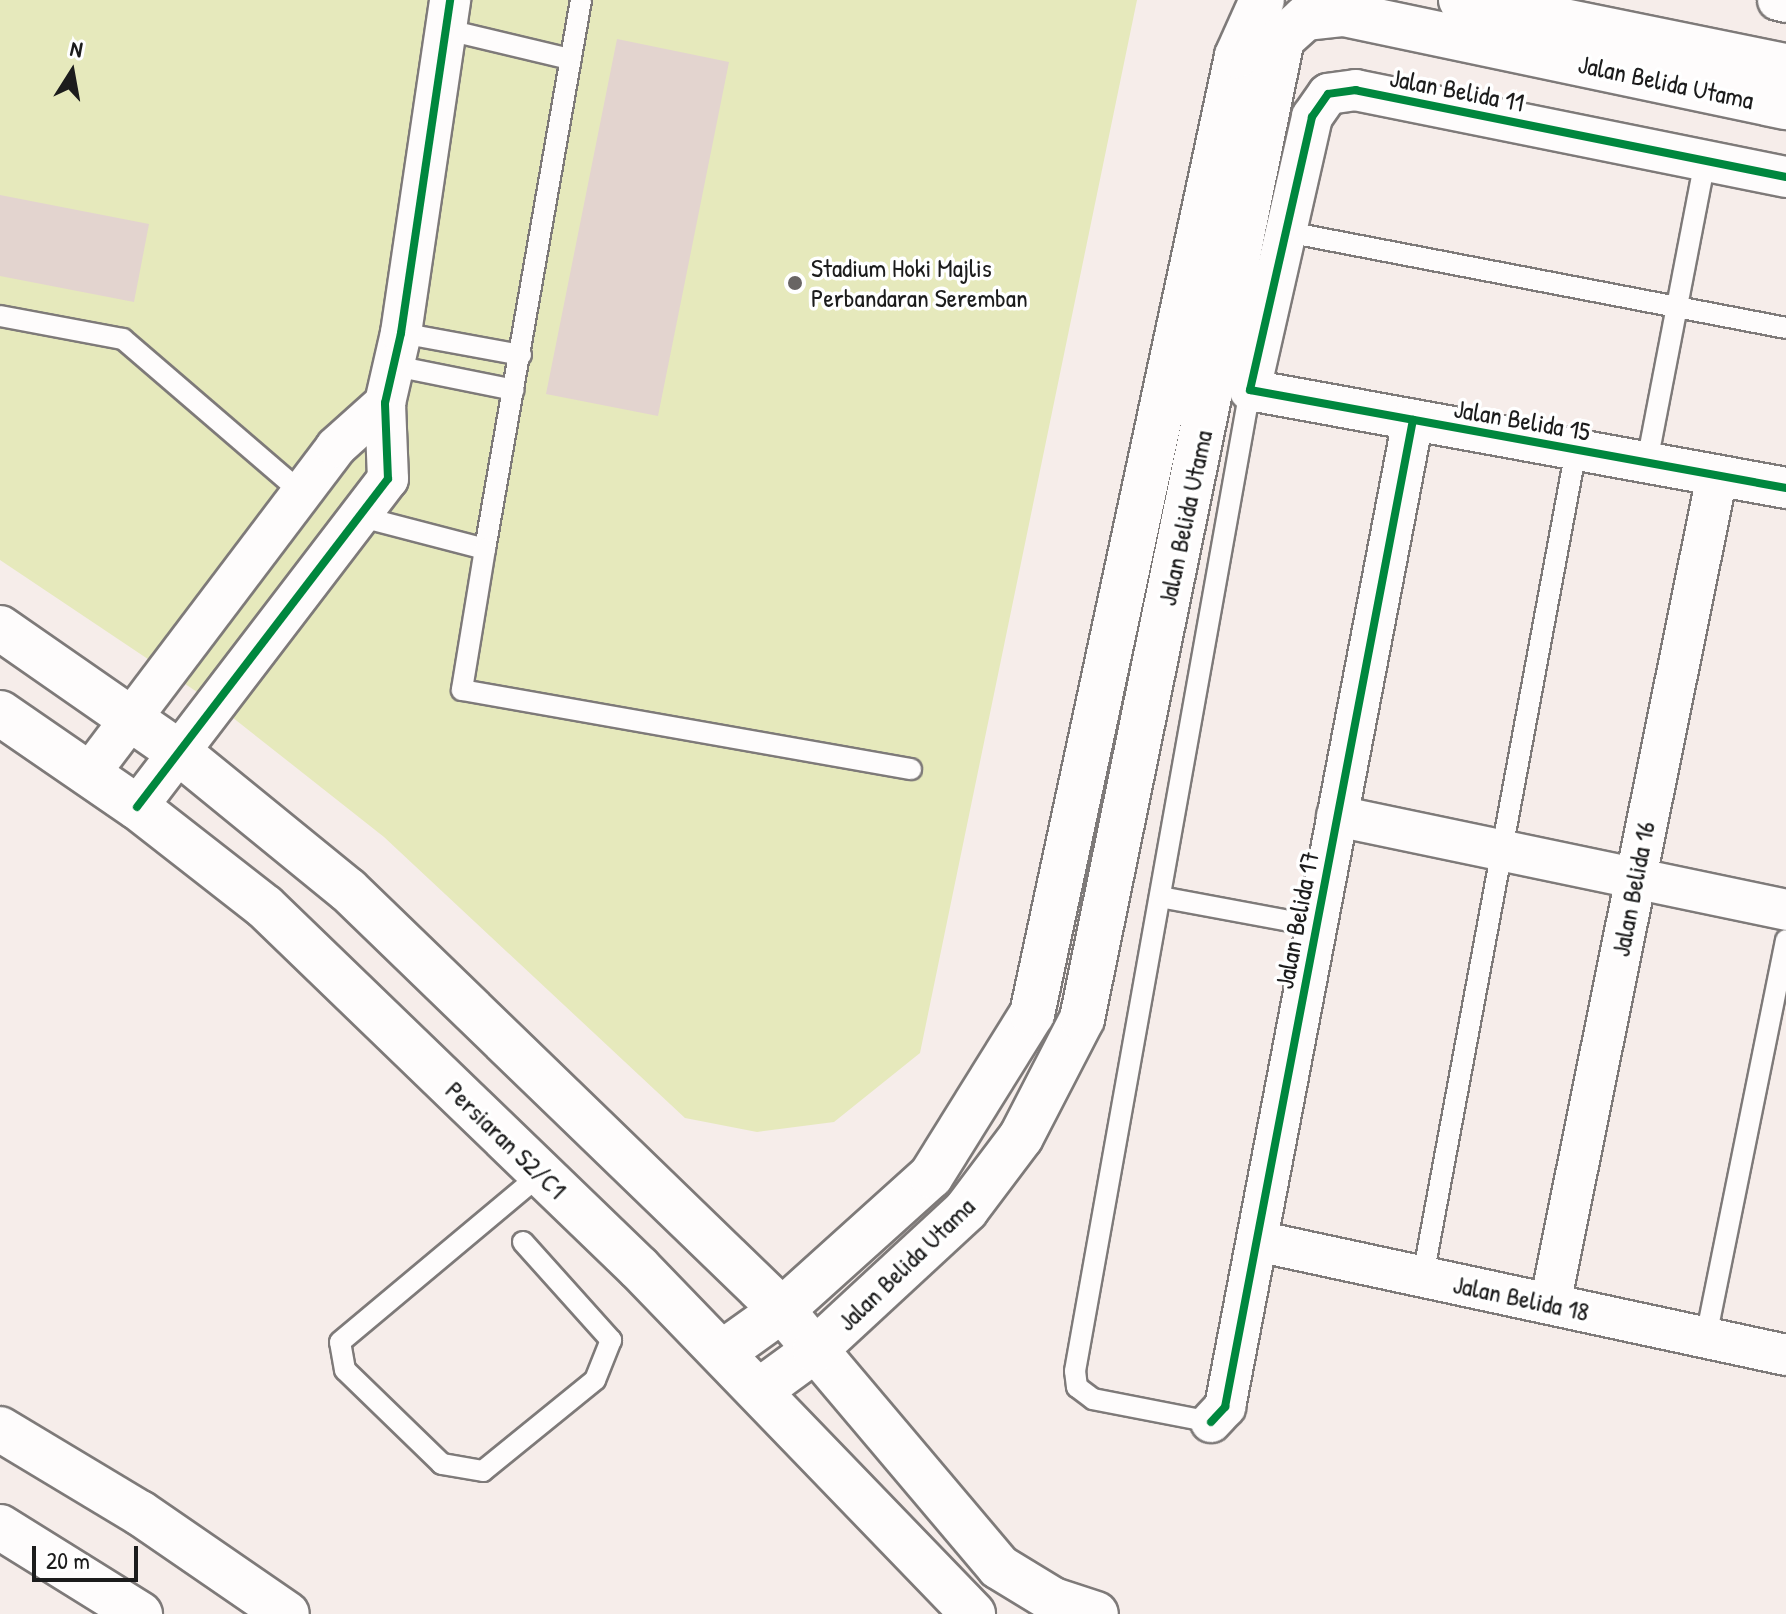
<!DOCTYPE html>
<style>
body{margin:0}
#map{position:relative;width:1786px;height:1614px;overflow:hidden;background:#f6edea;font-family:"Patrick Hand",sans-serif}
div>[style]{position:absolute}
.green>*{inset:0;background:#e6e9bc}
.building>*{inset:0;background:#e3d4cf}
.roads{filter:drop-shadow(2px 0 #7e7a79) drop-shadow(-2px 0 #7e7a79) drop-shadow(0 2px #7e7a79) drop-shadow(0 -2px #7e7a79)}
.lane>*{height:20px;margin:-10px;padding:0 10px;transform-origin:10px;border-radius:10px;background:#fefcfc}
.street>*{height:40px;margin:-20px;padding:0 20px;transform-origin:20px;border-radius:20px;background:#fefcfc}
.secondary>*{height:44px;margin:-22px;padding:0 22px;transform-origin:22px;border-radius:22px;background:#fefcfc}
.cycleway>*{height:8px;margin:-4px;padding:0 4px;transform-origin:4px;border-radius:4px;background:#00873e}
.dots>*{width:22px;height:22px;translate:-50% -50%;box-sizing:border-box;border:4px solid #fff;border-radius:50%}
span{translate:-50% -50%;white-space:nowrap;text-align:center;line-height:1.15;-webkit-text-stroke:7px #fff;paint-order:stroke}
.street-label{font-size:26px;color:#1c1c1c}
.poi-label{font-size:26px;color:#1c1c1c}
.left{translate:0 -50%;text-align:left}
.north{position:absolute;left:32px;top:32px;width:80px;height:80px;-webkit-text-stroke:6px #fff;paint-order:stroke;rotate:11deg;font-size:22px;font-weight:700;line-height:32px;text-align:center;color:#1c1c1c}
.north::after{content:'';display:block;margin:auto;width:28px;height:36px;background:#1c1c1c;clip-path:polygon(50% 0,100% 100%,50% 72%,0 100%)}
.scale{position:absolute;left:32px;top:1546px;width:106px;height:36px;box-sizing:border-box;border:4px solid #1c1c1c;border-top:0;padding-left:10px;font-size:24px;line-height:28px;white-space:nowrap;color:#1c1c1c;-webkit-text-stroke:6px #fff;paint-order:stroke}
</style>
<div id="map">
<div class="green">
<i style="clip-path:polygon(0 0,1137px 0,920px 1053px,834px 1122px,757px 1132px,685px 1118px,384px 837px,218px 706px,0 560px)"></i>
</div>
<div class="building">
<i style="clip-path:polygon(617px 39px,729px 62px,658px 416px,546px 394px)"></i>
<i style="clip-path:polygon(0 195px,149px 224px,134px 302px,0 276px)"></i>
</div>
<div class="roads">
<div class="lane">
<i style="left:444px;top:29px;width:130px;rotate:13.4deg"></i>
<i style="left:1282px;top:231px;width:513px;rotate:10.89deg"></i>
<i style="left:0;top:316px;width:125px;rotate:10.6deg"></i>
<i style="left:123px;top:339px;width:233px;rotate:40.7deg"></i>
<i style="left:401px;top:333px;width:122px;rotate:10.4deg"></i>
<i style="left:395px;top:366px;width:121px;rotate:11.4deg"></i>
<i style="left:1647px;top:462px;width:308px;rotate:-79.1deg"></i>
<i style="left:362px;top:517px;width:127px;rotate:14.6deg"></i>
<i style="left:485px;top:549px;width:557px;rotate:-80.08deg"></i>
<i style="left:485px;top:549px;width:143px;rotate:99.3deg"></i>
<i style="left:462px;top:690px;width:456px;rotate:10deg"></i>
<i style="left:1160px;top:897px;width:160px;rotate:10.5deg"></i>
<i style="left:523px;top:1242px;width:132px;rotate:48.1deg"></i>
<i style="left:611px;top:1340px;width:43px;rotate:111.8deg"></i>
<i style="left:595px;top:1380px;width:144px;rotate:140.9deg"></i>
<i style="left:483px;top:1471px;width:42px;rotate:-170.3deg"></i>
<i style="left:442px;top:1464px;width:135px;rotate:-135.9deg"></i>
<i style="left:345px;top:1370px;width:28px;rotate:-100deg"></i>
<i style="left:340px;top:1342px;width:262px;rotate:-39.9deg"></i>
<i style="left:1423px;top:1276px;width:840px;rotate:-79.51deg"></i>
<i style="left:1706px;top:1337px;width:405px;rotate:-78.6deg"></i>
<i style="left:1211px;top:1422px;width:120px;rotate:-169deg"></i>
<i style="left:1093px;top:1399px;width:20px;rotate:-143deg"></i>
<i style="left:1077px;top:1387px;width:16px;rotate:-97deg"></i>
<i style="left:1075px;top:1371px;width:996px;rotate:-79.89deg"></i>
</div>
<div class="street">
<i style="left:1778px;top:0;width:8px;rotate:14deg"></i>
<i style="left:1786px;top:177px;width:439px;rotate:-168.6deg"></i>
<i style="left:1356px;top:90px;width:28px;rotate:172deg"></i>
<i style="left:1328px;top:94px;width:28px;rotate:125deg"></i>
<i style="left:1312px;top:117px;width:280px;rotate:102.8deg"></i>
<i style="left:1250px;top:390px;width:545px;rotate:10.36deg"></i>
<i style="left:89px;top:774px;width:410px;rotate:-52.9deg"></i>
<i style="left:336px;top:447px;width:66px;rotate:-41.9deg"></i>
<i style="left:137px;top:807px;width:413px;rotate:-52.6deg"></i>
<i style="left:388px;top:479px;width:76px;rotate:-92.3deg"></i>
<i style="left:385px;top:403px;width:72px;rotate:-77.1deg"></i>
<i style="left:401px;top:333px;width:337px;rotate:-81.6deg"></i>
<i style="left:1337px;top:816px;width:459px;rotate:11.8deg"></i>
<i style="left:1257px;top:1241px;width:541px;rotate:12.16deg"></i>
<i style="left:1550px;top:1304px;width:845px;rotate:-78.6deg"></i>
<i style="left:1211px;top:1422px;width:21px;rotate:-47deg"></i>
<i style="left:1225px;top:1407px;width:1005px;rotate:-79.22deg"></i>
</div>
<div class="secondary">
<i style="left:1461px;top:0;width:332px;rotate:11.5deg"></i>
<i style="left:0;top:628px;width:221px;rotate:34.8deg"></i>
<i style="left:181px;top:754px;width:215px;rotate:39.2deg"></i>
<i style="left:348px;top:890px;width:604px;rotate:44.06deg"></i>
<i style="left:782px;top:1310px;width:336px;rotate:49.8deg"></i>
<i style="left:999px;top:1567px;width:63px;rotate:31.4deg"></i>
<i style="left:1053px;top:1600px;width:45px;rotate:18deg"></i>
<i style="left:0;top:713px;width:166px;rotate:34.5deg"></i>
<i style="left:137px;top:807px;width:162px;rotate:38deg"></i>
<i style="left:265px;top:907px;width:520px;rotate:43.99deg"></i>
<i style="left:639px;top:1268px;width:481px;rotate:46deg"></i>
<i style="left:722px;top:1353px;width:74px;rotate:-35.6deg"></i>
<i style="left:782px;top:1310px;width:200px;rotate:-42deg"></i>
<i style="left:931px;top:1176px;width:191px;rotate:-58.1deg"></i>
<i style="left:1032px;top:1014px;width:980px;rotate:-77.92deg"></i>
<i style="left:1237px;top:56px;width:61px;rotate:-65.9deg"></i>
<i style="left:759px;top:1391px;width:69px;rotate:-36.2deg"></i>
<i style="left:815px;top:1350px;width:206px;rotate:-42.8deg"></i>
<i style="left:966px;top:1210px;width:91px;rotate:-53deg"></i>
<i style="left:1021px;top:1137px;width:133px;rotate:-62.7deg"></i>
<i style="left:1082px;top:1019px;width:1000px;rotate:-78.47deg"></i>
<i style="left:1282px;top:39px;width:31px;rotate:-42deg"></i>
<i style="left:1305px;top:18px;width:39px;rotate:-6deg"></i>
<i style="left:1344px;top:14px;width:452px;rotate:11.9deg"></i>
<i style="left:0;top:1429px;width:163px;rotate:31deg"></i>
<i style="left:140px;top:1513px;width:178px;rotate:34.5deg"></i>
<i style="left:0;top:1527px;width:165px;rotate:31.9deg"></i>
</div>
</div>
<div class="cycleway">
<i style="left:1786px;top:177px;width:439px;rotate:-168.6deg"></i>
<i style="left:1356px;top:90px;width:28px;rotate:172deg"></i>
<i style="left:1328px;top:94px;width:28px;rotate:125deg"></i>
<i style="left:1312px;top:117px;width:280px;rotate:102.8deg"></i>
<i style="left:1250px;top:390px;width:545px;rotate:10.36deg"></i>
<i style="left:137px;top:807px;width:413px;rotate:-52.6deg"></i>
<i style="left:388px;top:479px;width:76px;rotate:-92.3deg"></i>
<i style="left:385px;top:403px;width:72px;rotate:-77.1deg"></i>
<i style="left:401px;top:333px;width:337px;rotate:-81.6deg"></i>
<i style="left:1211px;top:1422px;width:21px;rotate:-47deg"></i>
<i style="left:1225px;top:1407px;width:1005px;rotate:-79.22deg"></i>
</div>
<div class="dots">
<i style="left:795px;top:283px;background:#686564"></i>
</div>
<div class="street-label">
<span style="left:1666px;top:82px;rotate:12deg">Jalan Belida Utama</span>
<span style="left:1457px;top:90px;rotate:11deg">Jalan Belida 11</span>
<span style="left:1522px;top:420px;rotate:10deg">Jalan Belida 15</span>
<span style="left:1185px;top:518px;rotate:-78deg">Jalan Belida Utama</span>
<span style="left:1633px;top:889px;rotate:-79deg">Jalan Belida 16</span>
<span style="left:1297px;top:920px;rotate:-79deg">Jalan Belida 17</span>
<span style="left:506px;top:1140px;rotate:44deg">Persiaran S2/C1</span>
<span style="left:906px;top:1264px;rotate:-44deg">Jalan Belida Utama</span>
<span style="left:1521px;top:1298px;rotate:12deg">Jalan Belida 18</span>
</div>
<div class="poi-label">
<span class="left" style="left:811px;top:283px">Stadium Hoki Majlis<br>Perbandaran Seremban</span>
</div>
<div class="north">N</div>
<div class="scale">20 m</div>
</div>
